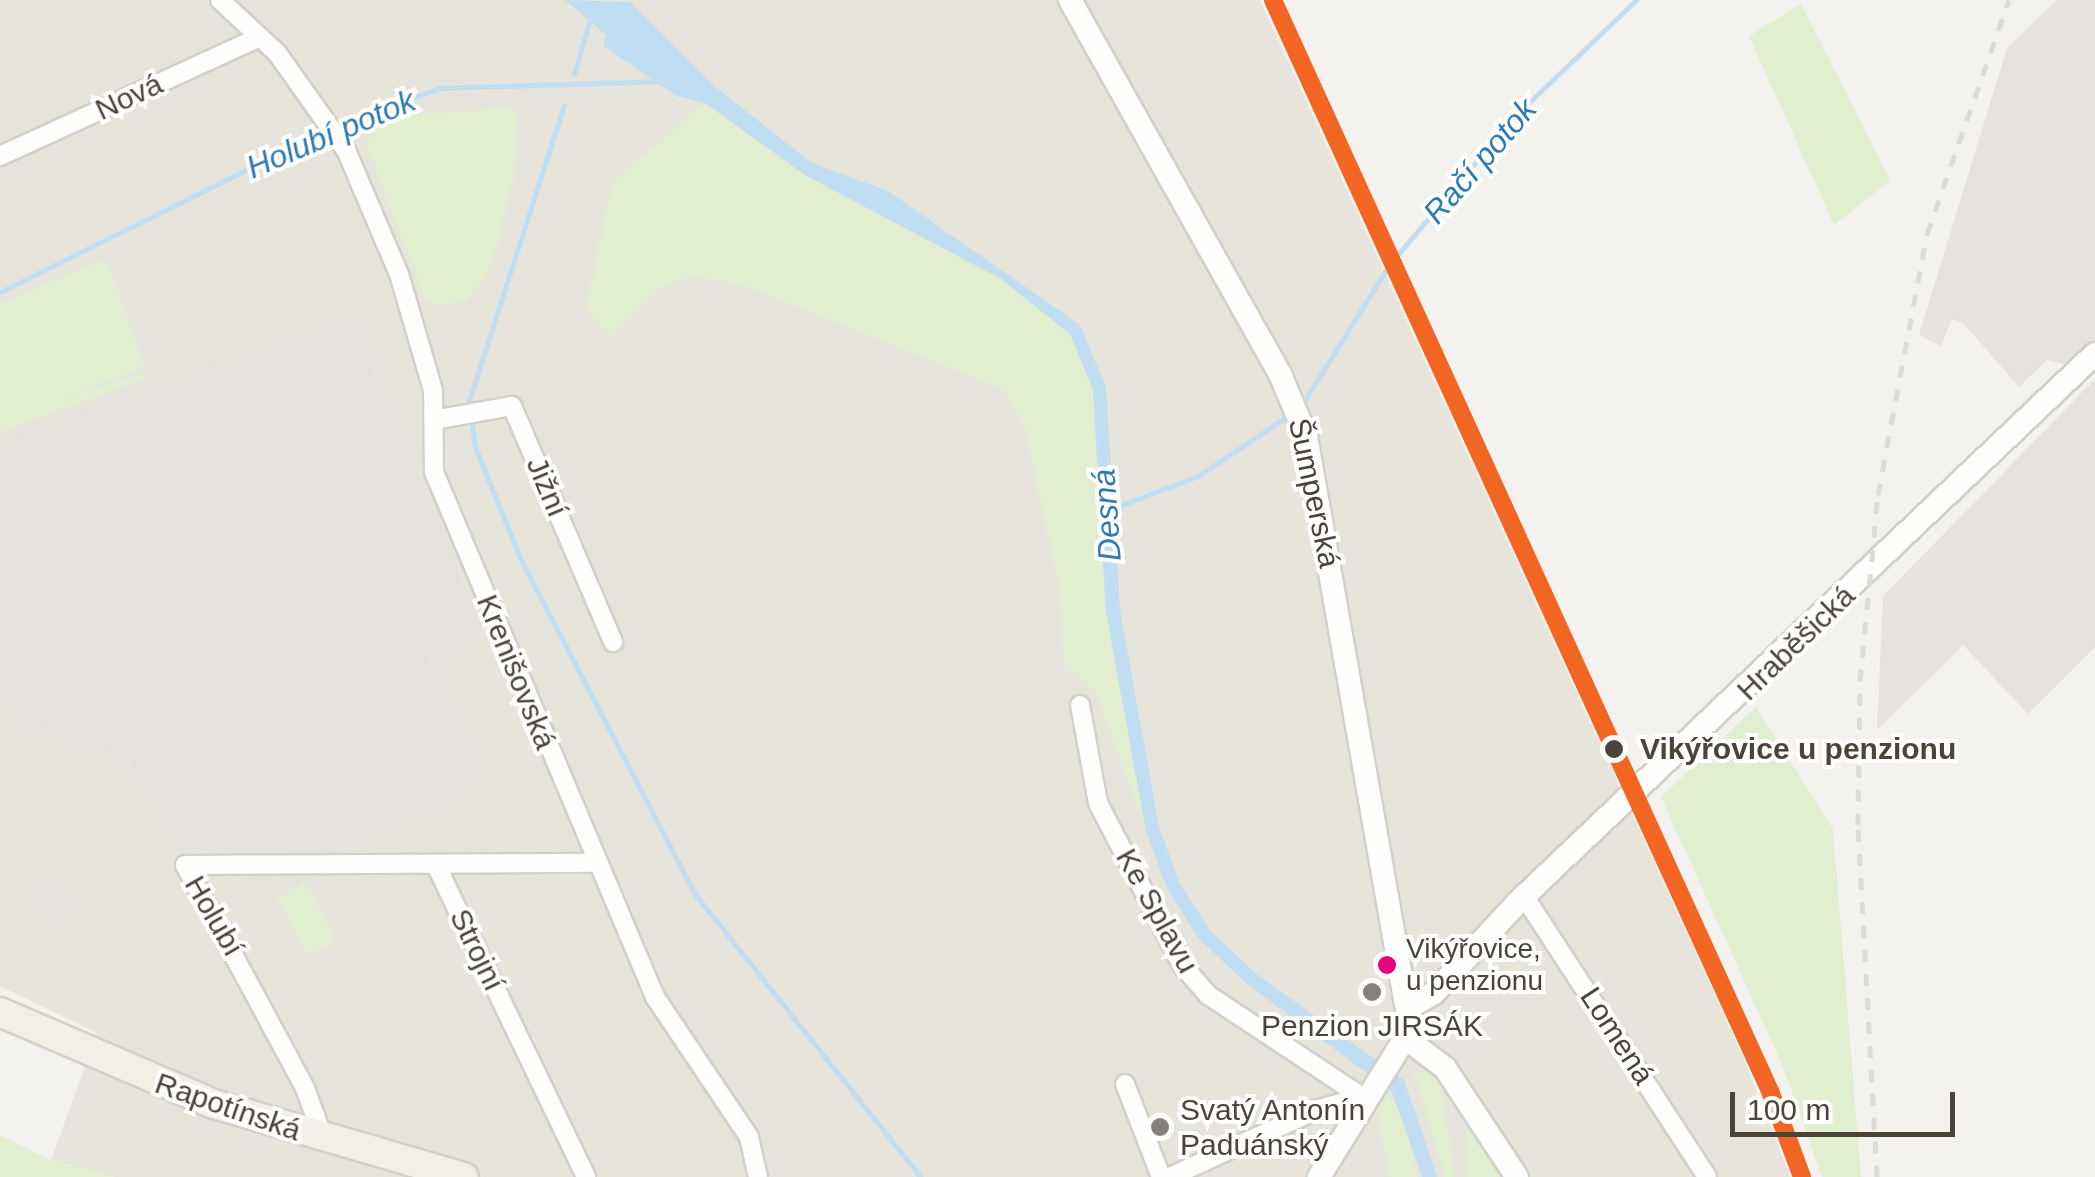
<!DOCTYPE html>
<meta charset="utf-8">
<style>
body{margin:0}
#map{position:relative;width:2095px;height:1177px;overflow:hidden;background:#f4f2ee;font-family:Arial,sans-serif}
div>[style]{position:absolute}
.residential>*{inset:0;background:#e7e4dc}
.industrial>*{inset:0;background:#e6e2de}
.green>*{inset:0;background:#e1eecf}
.parking>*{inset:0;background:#e6e3df}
.water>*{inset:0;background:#c0ddf1}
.stream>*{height:5px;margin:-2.5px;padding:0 2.5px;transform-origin:2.5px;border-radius:2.5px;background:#c0ddf1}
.roads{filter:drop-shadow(2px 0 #d2d0cb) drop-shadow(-2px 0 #d2d0cb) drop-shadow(0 2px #d2d0cb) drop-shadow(0 -2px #d2d0cb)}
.minor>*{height:18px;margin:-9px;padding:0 9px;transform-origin:9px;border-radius:9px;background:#fdfdfc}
.tertiary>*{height:22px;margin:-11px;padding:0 11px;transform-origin:11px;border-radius:11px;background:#fdfdfc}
.primary>*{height:28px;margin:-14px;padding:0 14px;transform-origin:14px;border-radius:14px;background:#f2efe6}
.rail>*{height:5px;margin-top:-2.5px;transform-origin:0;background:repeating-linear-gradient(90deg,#dbdbda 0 12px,transparent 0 24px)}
.rail-1>*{height:18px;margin:-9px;padding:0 9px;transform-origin:9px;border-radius:9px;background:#f26522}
.dots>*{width:28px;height:28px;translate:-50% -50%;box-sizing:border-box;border:5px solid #fff;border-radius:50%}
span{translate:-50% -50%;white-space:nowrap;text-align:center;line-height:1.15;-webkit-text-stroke:8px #fff;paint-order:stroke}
.bus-label{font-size:28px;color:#4b4439}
.left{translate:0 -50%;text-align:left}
.street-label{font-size:30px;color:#4b4439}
.stop-label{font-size:30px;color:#4b4439;font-weight:700}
.poi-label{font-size:30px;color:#4b4439}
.water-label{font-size:32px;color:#2e7ab2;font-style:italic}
.scale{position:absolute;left:1730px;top:1092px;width:225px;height:45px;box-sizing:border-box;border:5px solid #4b4439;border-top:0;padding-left:12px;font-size:30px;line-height:35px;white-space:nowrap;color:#4b4439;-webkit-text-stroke:8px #fff;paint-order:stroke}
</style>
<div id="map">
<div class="residential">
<i style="clip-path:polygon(0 0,1260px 0,1744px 1059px,1790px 1177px,114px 1177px,51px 1160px,97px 1033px,0 986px)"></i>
</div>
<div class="industrial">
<i style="clip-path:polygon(2057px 0,2095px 0,2095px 342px,2070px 366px,2047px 360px,2019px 387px,1963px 323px,1952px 319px,1941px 346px,1919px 335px,2007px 48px)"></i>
<i style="clip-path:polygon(348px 312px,483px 631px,428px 656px,481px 783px,349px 837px,352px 860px,189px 863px,126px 756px,8px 712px,0 690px,0 442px)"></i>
<i style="clip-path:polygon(2095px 379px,2095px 647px,2028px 714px,1963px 645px,1877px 730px,1883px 596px)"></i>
</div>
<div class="green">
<i style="clip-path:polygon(1801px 4px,1890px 181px,1834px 225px,1749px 36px)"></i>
<i style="clip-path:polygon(705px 103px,805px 175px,1001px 279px,1070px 334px,1093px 390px,1106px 612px,1146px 831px,1096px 694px,1064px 663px,1060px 592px,1025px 428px,1004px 390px,743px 285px,690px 276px,655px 291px,610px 338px,586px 309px,612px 182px)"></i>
<i style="clip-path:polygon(505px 108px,518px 111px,514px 175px,492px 266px,469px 299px,437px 306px,424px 297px,366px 143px,380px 125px,408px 115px)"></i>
<i style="clip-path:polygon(106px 259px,145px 366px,60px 399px,148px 372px,148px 378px,0 432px,0 303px)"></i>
<i style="clip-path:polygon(1756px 707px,1833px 829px,1861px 1177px,1822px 1177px,1783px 1067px,1661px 797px)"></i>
<i style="clip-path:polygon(306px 882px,336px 941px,307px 956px,278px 897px)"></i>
<i style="clip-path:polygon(1414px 1073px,1430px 1073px,1442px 1087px,1455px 1177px,1445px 1177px)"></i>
<i style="clip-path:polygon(1387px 1093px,1401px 1110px,1418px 1177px,1390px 1177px,1376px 1110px)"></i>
<i style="clip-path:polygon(1466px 1116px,1505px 1177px,1467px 1177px)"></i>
<i style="clip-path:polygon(0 1135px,51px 1160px,114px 1177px,0 1177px)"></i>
</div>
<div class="parking">
<i style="clip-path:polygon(10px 861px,63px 892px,91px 946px,29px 901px)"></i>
</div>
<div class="water">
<i style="clip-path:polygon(565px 0,630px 2px,714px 86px,812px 163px,888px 191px,1080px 325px,1106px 387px,1120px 610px,1159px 827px,1179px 882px,1209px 929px,1255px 973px,1404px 1080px,1437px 1177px,1422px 1177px,1392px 1092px,1246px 983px,1198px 938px,1167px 888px,1146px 831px,1106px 612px,1093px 390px,1070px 334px,1001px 279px,805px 175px,705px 103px,677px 96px,603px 46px,606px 35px)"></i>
</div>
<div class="stream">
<i style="left:574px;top:74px;width:60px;rotate:-73.7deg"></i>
<i style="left:564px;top:105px;width:311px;rotate:107.8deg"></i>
<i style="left:469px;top:401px;width:46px;rotate:82.6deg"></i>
<i style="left:475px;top:447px;width:122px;rotate:67.8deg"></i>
<i style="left:521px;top:560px;width:375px;rotate:62.5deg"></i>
<i style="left:694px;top:893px;width:364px;rotate:51.4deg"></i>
<i style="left:0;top:292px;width:369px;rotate:-26.4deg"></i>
<i style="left:331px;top:128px;width:116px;rotate:-20.2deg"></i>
<i style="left:440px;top:88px;width:221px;rotate:-1.8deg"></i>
<i style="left:1300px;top:408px;width:168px;rotate:-58.1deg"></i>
<i style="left:1389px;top:265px;width:194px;rotate:-49.8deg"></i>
<i style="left:1514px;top:117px;width:169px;rotate:-43.8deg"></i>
<i style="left:1111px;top:509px;width:93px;rotate:-20.8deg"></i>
<i style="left:1198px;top:476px;width:112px;rotate:-33.7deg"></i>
</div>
<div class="roads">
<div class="minor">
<i style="left:220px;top:0;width:78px;rotate:42.9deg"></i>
<i style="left:277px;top:53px;width:119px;rotate:54.6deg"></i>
<i style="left:346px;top:150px;width:135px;rotate:66.9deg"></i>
<i style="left:399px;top:274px;width:121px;rotate:73.7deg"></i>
<i style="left:433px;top:390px;width:82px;rotate:89.3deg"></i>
<i style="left:434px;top:472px;width:570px;rotate:67.17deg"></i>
<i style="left:655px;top:997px;width:169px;rotate:56.1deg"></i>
<i style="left:749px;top:1137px;width:41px;rotate:77.3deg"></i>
<i style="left:0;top:156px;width:284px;rotate:-24.6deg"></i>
<i style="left:434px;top:420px;width:79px;rotate:-10.2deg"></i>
<i style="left:512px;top:406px;width:257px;rotate:66.8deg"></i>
<i style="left:1080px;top:705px;width:100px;rotate:79.6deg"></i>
<i style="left:1098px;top:803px;width:182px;rotate:62.6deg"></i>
<i style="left:1182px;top:965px;width:40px;rotate:49deg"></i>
<i style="left:1208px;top:995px;width:185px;rotate:33.5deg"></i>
<i style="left:436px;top:865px;width:346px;rotate:64.3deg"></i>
<i style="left:1524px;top:896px;width:335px;rotate:56.9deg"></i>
<i style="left:1125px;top:1084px;width:100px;rotate:68.8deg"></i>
<i style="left:324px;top:1140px;width:55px;rotate:-110.1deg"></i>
<i style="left:305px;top:1088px;width:253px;rotate:-118.3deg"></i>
<i style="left:185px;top:865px;width:409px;rotate:-0.3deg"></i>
<i style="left:1170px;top:1177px;width:161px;rotate:-24.7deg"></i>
<i style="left:1316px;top:1110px;width:48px;rotate:-15.8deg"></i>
</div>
<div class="tertiary">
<i style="left:1070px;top:0;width:429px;rotate:60.7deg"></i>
<i style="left:1280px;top:374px;width:67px;rotate:67.2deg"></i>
<i style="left:1306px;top:436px;width:589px;rotate:80.03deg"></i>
<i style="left:1408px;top:1016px;width:28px;rotate:103deg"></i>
<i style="left:1402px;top:1043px;width:158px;rotate:121.8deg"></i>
<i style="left:1407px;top:1009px;width:31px;rotate:-31deg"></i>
<i style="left:1434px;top:993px;width:122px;rotate:-47.3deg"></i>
<i style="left:1517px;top:903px;width:797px;rotate:-43.53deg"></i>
<i style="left:1404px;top:1037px;width:51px;rotate:37.1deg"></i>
<i style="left:1445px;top:1068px;width:131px;rotate:56.6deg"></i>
</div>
<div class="primary">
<i style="left:0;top:1012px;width:233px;rotate:23.3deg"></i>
<i style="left:214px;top:1104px;width:260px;rotate:16.3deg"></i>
</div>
</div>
<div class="rail">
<i style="left:1877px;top:1177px;width:353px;rotate:-93.1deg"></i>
<i style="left:1858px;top:825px;width:144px;rotate:-89.2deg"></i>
<i style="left:1860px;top:681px;width:187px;rotate:-84.5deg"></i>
<i style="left:1878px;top:495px;width:266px;rotate:-79.4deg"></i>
<i style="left:1927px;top:234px;width:248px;rotate:-70.7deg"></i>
</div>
<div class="rail-1">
<i style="left:1273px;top:0;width:1199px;rotate:65.51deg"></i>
<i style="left:1770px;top:1091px;width:92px;rotate:69.6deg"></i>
</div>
<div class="dots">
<i style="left:1614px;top:749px;background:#4b4439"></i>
<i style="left:1387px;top:965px;background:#e5007d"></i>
<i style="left:1372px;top:992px;background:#868178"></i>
<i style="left:1160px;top:1127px;background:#868178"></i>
</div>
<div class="bus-label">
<span class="left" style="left:1406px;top:965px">Vikýřovice,<br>u penzionu</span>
</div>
<div class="street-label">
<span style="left:129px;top:97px;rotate:-25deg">Nová</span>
<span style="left:547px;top:487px;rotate:67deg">Jižní</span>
<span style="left:1314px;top:493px;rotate:78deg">Šumperská</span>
<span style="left:1796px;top:643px;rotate:-44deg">Hraběšická</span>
<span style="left:516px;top:672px;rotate:68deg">Krenišovská</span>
<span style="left:1157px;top:911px;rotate:61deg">Ke Splavu</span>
<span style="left:214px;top:916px;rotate:60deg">Holubí</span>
<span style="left:477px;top:950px;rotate:64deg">Strojní</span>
<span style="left:1617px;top:1036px;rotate:57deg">Lomená</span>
<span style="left:228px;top:1107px;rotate:19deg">Rapotínská</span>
</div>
<div class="stop-label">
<span class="left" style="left:1640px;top:749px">Vikýřovice u penzionu</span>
</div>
<div class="poi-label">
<span style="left:1372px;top:1026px">Penzion JIRSÁK</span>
<span class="left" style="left:1180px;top:1127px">Svatý Antonín<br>Paduánský</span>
</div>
<div class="water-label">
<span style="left:331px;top:134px;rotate:-23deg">Holubí potok</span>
<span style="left:1480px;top:161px;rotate:-49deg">Račí potok</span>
<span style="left:1107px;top:515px;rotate:-94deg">Desná</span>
</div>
<div class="scale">100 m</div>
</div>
